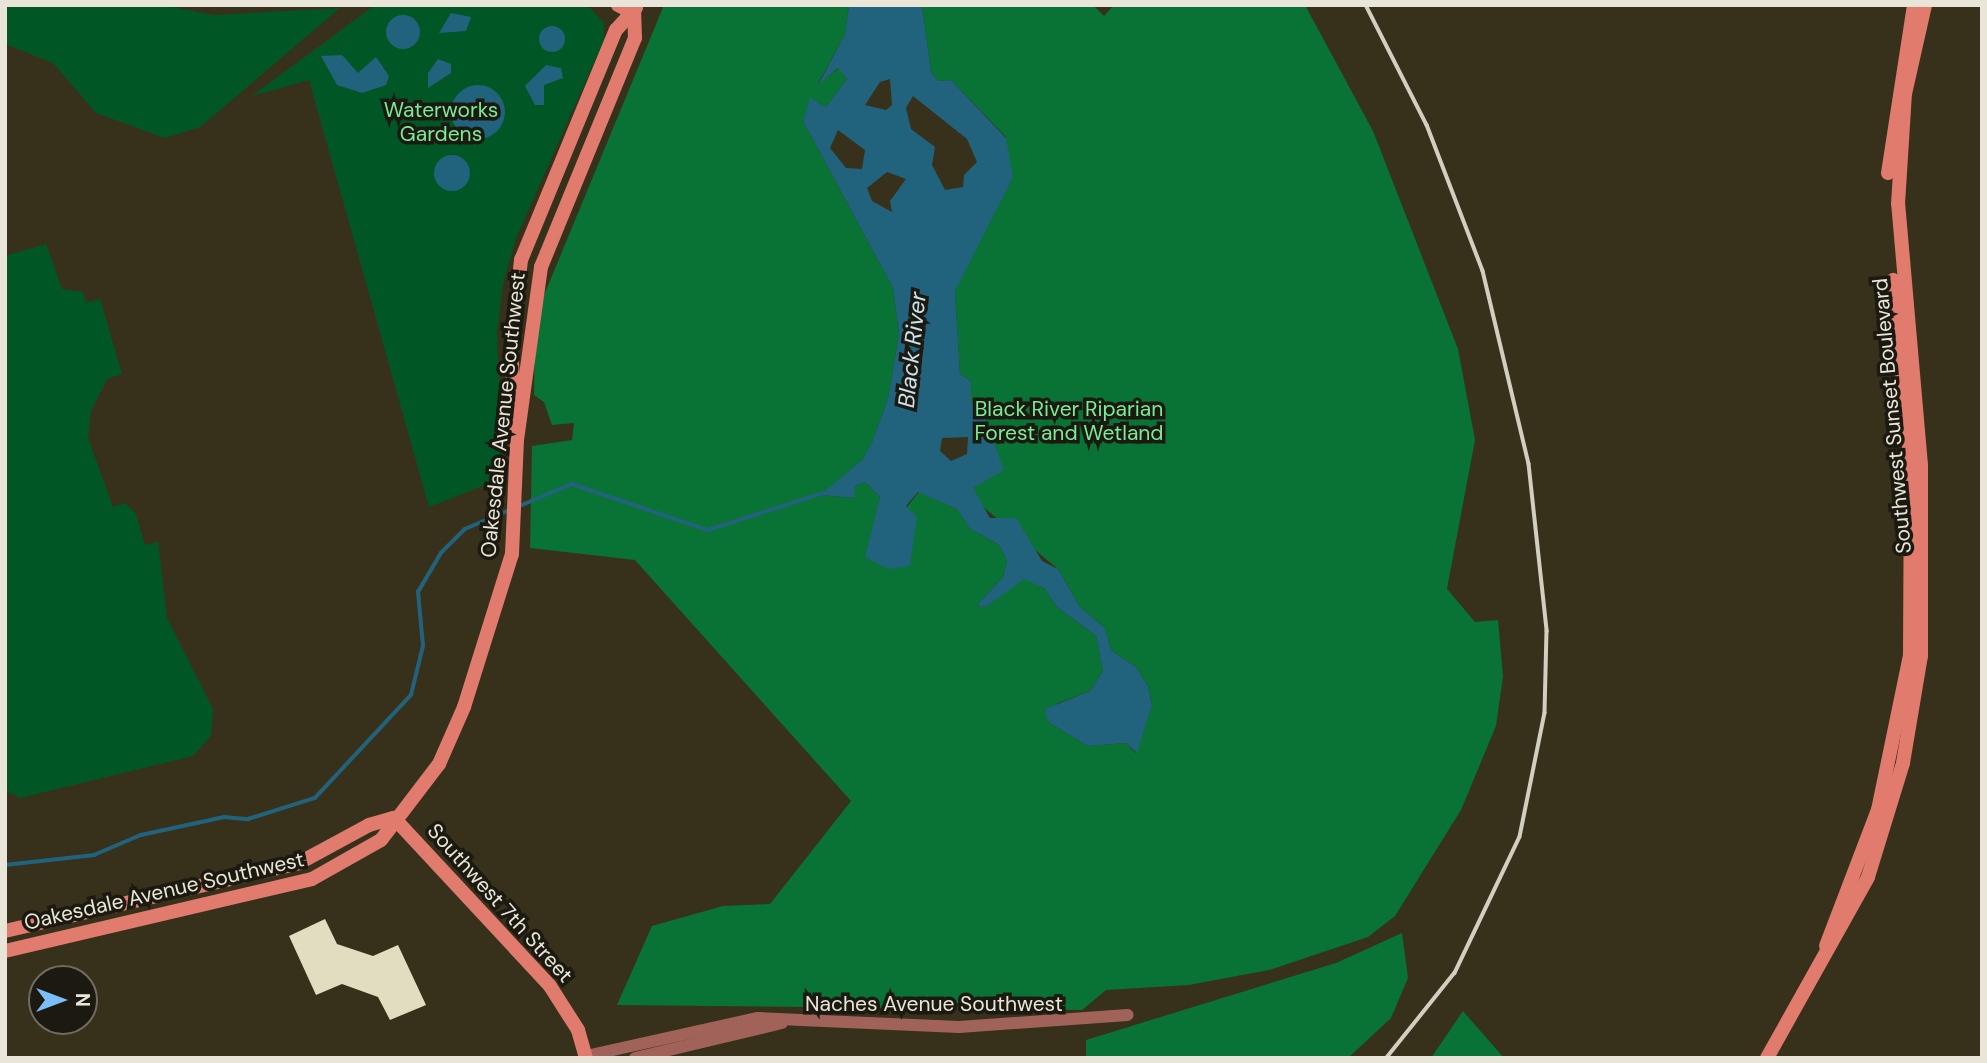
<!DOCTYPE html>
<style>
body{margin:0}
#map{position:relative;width:1987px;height:1063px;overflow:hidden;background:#37311b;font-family:"DM Sans",sans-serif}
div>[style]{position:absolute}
.green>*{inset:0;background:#005725}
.forest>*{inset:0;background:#097235}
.water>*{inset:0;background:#21637c}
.round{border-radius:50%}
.stream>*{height:3.5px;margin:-1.75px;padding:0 1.75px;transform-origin:1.75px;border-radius:1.75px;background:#21637c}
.building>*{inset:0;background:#e2dcc0}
.street>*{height:12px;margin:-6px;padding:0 6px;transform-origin:6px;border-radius:6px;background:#a16259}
.secondary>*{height:14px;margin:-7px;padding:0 7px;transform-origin:7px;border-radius:7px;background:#e07b6e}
.rail>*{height:3.5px;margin:-1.75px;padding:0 1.75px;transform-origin:1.75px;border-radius:1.75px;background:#d2cfc1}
span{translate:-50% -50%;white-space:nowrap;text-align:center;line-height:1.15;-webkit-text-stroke:7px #1c1910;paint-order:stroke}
.park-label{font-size:21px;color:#79ec98}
.street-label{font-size:21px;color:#e9e6d9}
.water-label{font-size:23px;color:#cae4ef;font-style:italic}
.frame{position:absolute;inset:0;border:7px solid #e9e6d9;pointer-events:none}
.north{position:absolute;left:28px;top:965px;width:70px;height:70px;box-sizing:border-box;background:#1c1910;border:2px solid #6e6b60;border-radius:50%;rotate:90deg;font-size:19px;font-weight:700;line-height:28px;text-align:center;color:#e9e6d9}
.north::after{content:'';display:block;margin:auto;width:24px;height:32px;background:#7cbef9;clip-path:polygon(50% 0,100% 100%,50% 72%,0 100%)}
</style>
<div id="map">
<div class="green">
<i style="clip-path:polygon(5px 5px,161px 5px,214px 15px,340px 8px,200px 127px,165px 138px,96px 113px,53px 63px,5px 44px)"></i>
<i style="clip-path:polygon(375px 5px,587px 5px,604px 23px,604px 40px,516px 238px,503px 284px,497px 333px,503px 478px,429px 507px,309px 80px,252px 96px)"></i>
<i style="clip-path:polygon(46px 244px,62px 289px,83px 292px,86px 303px,100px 299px,122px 374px,107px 379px,91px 411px,88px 438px,113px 507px,125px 503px,136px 514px,145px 545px,158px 542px,167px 618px,213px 709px,211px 736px,193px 756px,20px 798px,5px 790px,5px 256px)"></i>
</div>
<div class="forest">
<i style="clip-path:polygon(664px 5px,849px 5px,845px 34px,818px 84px,839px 68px,847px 79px,826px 107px,811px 99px,803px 121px,893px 288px,899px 334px,888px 398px,872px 442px,863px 459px,821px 495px,854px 498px,854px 487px,865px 482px,880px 497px,866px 557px,919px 492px,957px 509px,969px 528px,999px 545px,1007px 560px,1003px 577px,977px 605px,986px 607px,1024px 578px,1044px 588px,1057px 607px,1096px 636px,1103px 671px,1090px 691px,1056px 704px,1048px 722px,1088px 746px,1126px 743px,1136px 753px,1152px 705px,1148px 686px,1136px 667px,1111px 650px,1105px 628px,1080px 607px,1058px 569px,976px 501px,973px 488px,1003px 469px,985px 418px,971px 402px,971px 381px,960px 374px,955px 291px,1004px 185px,1006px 137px,951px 80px,938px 81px,931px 72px,922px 5px,1093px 5px,1104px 16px,1114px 5px,1305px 5px,1373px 131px,1458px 349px,1475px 440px,1447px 589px,1475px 622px,1498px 620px,1503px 676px,1496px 726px,1461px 810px,1395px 916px,1368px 937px,1269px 970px,1189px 985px,1106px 990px,1082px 1010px,617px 1005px,652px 926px,723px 906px,770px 904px,851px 801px,635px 560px,530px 548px,532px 446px,572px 440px,574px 423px,552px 425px,544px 402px,534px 395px,535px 317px)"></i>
<i style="clip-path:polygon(1402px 933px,1408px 978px,1391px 1018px,1348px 1058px,1086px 1058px,1086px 1040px,1336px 963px)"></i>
<i style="clip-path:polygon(1463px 1011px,1504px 1058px,1431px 1058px)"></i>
</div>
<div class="water">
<i style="clip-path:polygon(evenodd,849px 5px,922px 5px,931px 72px,938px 81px,951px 80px,1006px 138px,1013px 177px,955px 291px,960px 374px,971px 381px,971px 402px,985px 418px,1004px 470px,973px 488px,990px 518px,1016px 518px,1042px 561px,1058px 569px,1080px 607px,1105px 628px,1111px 650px,1136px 667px,1148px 686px,1152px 705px,1137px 753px,1126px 743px,1088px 746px,1048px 722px,1045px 709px,1090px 691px,1103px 671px,1096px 636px,1057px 607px,1044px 588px,1024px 579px,986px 607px,977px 605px,1003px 577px,1007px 560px,999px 545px,969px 528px,957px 509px,918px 492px,906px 506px,917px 517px,910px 566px,888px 569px,865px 557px,880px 497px,865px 482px,854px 487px,855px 498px,820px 495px,863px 459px,872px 442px,888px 398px,899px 334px,893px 288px,803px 121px,810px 98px,826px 107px,847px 79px,838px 68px,818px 85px,845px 34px,849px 5px,890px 79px,892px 105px,886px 110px,865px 105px,880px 82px,890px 79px,849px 5px,913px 96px,967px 139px,977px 162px,964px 175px,963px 187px,945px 190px,932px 165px,935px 147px,911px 129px,906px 108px,913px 96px,849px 5px,838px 130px,865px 150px,862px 169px,846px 168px,830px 148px,838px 130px,849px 5px,887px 172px,906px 179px,890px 201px,892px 212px,872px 201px,867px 188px,887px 172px,849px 5px,942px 438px,968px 437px,967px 454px,951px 461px,940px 451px,942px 438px)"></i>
<i style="clip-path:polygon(451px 13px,471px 17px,466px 31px,439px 33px)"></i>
<i class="round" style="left:386px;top:15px;width:34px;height:34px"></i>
<i class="round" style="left:539px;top:26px;width:26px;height:26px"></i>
<i style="clip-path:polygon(342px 55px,358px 73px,376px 57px,389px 76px,386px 85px,362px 93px,337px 85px,321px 56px)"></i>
<i style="clip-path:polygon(438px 59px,451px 64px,451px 73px,428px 88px,428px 73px)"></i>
<i style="clip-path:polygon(546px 65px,561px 68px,563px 78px,544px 85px,544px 105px,535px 105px,525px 86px)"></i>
<i class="round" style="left:451px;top:85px;width:54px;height:54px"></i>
<i class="round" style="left:434px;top:155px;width:36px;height:36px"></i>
</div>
<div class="stream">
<i style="left:517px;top:507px;width:60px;rotate:-22.7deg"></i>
<i style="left:572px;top:484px;width:144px;rotate:18.7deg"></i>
<i style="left:708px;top:530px;width:121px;rotate:-17.8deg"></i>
<i style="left:5px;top:865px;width:90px;rotate:-6.4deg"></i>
<i style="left:94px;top:855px;width:51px;rotate:-23.1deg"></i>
<i style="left:141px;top:835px;width:85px;rotate:-12.2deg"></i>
<i style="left:224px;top:817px;width:24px;rotate:5deg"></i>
<i style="left:248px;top:819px;width:70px;rotate:-17.4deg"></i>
<i style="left:315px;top:798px;width:141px;rotate:-47deg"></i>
<i style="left:411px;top:695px;width:50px;rotate:-76.2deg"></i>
<i style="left:423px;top:646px;width:54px;rotate:-95.3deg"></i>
<i style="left:418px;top:592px;width:45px;rotate:-59.5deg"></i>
<i style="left:441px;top:553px;width:34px;rotate:-45deg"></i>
<i style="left:465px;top:529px;width:49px;rotate:-22.9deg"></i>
</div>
<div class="building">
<i style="clip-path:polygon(325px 919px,337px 944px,373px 956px,398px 945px,426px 1005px,390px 1020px,378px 997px,342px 984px,316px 995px,289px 936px)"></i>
</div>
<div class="street">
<i style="left:586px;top:1056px;width:176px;rotate:-12.5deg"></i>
<i style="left:758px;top:1018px;width:201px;rotate:2.6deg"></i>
<i style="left:959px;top:1027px;width:169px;rotate:-4.1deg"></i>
<i style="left:635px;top:1058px;width:151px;rotate:-13.4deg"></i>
</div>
<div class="secondary">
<i style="left:618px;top:5px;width:18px;rotate:27deg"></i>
<i style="left:1888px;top:173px;width:170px;rotate:-81.2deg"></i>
<i style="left:517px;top:439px;width:91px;rotate:-93.8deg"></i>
<i style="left:511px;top:348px;width:89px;rotate:-83.5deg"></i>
<i style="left:521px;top:260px;width:249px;rotate:-67.6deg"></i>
<i style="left:616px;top:30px;width:30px;rotate:-48deg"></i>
<i style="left:394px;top:818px;width:229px;rotate:47.1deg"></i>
<i style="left:550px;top:986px;width:52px;rotate:57.5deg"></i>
<i style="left:578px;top:1030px;width:29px;rotate:74deg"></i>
<i style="left:5px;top:931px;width:302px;rotate:-13deg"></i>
<i style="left:299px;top:863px;width:80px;rotate:-28.5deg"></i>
<i style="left:369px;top:825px;width:26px;rotate:-16deg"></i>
<i style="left:1826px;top:946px;width:146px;rotate:-69.1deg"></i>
<i style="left:1878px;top:810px;width:158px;rotate:-78.3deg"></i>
<i style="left:1910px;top:655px;width:189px;rotate:-89.7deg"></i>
<i style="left:1911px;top:466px;width:187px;rotate:-95.5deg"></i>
<i style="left:5px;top:951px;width:315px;rotate:-13.2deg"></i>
<i style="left:312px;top:879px;width:79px;rotate:-29.5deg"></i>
<i style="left:381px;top:840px;width:96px;rotate:-52.7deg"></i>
<i style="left:439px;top:764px;width:62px;rotate:-66.3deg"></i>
<i style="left:464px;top:707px;width:160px;rotate:-72.6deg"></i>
<i style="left:512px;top:554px;width:114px;rotate:-87.5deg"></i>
<i style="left:517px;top:440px;width:175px;rotate:-82.1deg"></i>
<i style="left:541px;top:267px;width:248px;rotate:-67.7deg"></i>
<i style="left:635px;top:38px;width:25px;rotate:-92deg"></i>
<i style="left:1767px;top:1058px;width:207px;rotate:-60.8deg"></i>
<i style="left:1868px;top:877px;width:119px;rotate:-72.9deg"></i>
<i style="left:1903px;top:763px;width:109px;rotate:-80.5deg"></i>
<i style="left:1921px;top:656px;width:191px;rotate:-90deg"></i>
<i style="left:1921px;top:465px;width:262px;rotate:-95deg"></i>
<i style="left:1898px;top:204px;width:110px;rotate:-86.4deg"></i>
<i style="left:1905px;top:94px;width:91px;rotate:-77.3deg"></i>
</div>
<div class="rail">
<i style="left:1366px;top:5px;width:135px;rotate:63.1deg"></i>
<i style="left:1427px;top:125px;width:156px;rotate:69deg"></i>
<i style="left:1483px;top:271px;width:198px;rotate:76.6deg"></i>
<i style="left:1529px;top:464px;width:168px;rotate:83.8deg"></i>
<i style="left:1547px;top:631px;width:82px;rotate:91.4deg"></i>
<i style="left:1545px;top:713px;width:126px;rotate:101.4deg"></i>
<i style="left:1520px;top:837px;width:151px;rotate:115.5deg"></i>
<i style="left:1455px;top:973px;width:109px;rotate:128.7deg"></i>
</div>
<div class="park-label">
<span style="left:441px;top:122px">Waterworks<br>Gardens</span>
<span style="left:1069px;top:421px">Black River Riparian<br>Forest and Wetland</span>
</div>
<div class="street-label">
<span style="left:503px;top:415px;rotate:-84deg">Oakesdale Avenue Southwest</span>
<span style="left:1892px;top:416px;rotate:-95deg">Southwest Sunset Boulevard</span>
<span style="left:164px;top:891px;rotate:-13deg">Oakesdale Avenue Southwest</span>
<span style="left:500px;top:903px;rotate:48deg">Southwest 7th Street</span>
<span style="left:934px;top:1004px">Naches Avenue Southwest</span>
</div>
<div class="water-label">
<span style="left:912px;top:350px;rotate:-84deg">Black River</span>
</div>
<div class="frame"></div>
<div class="north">N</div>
</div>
